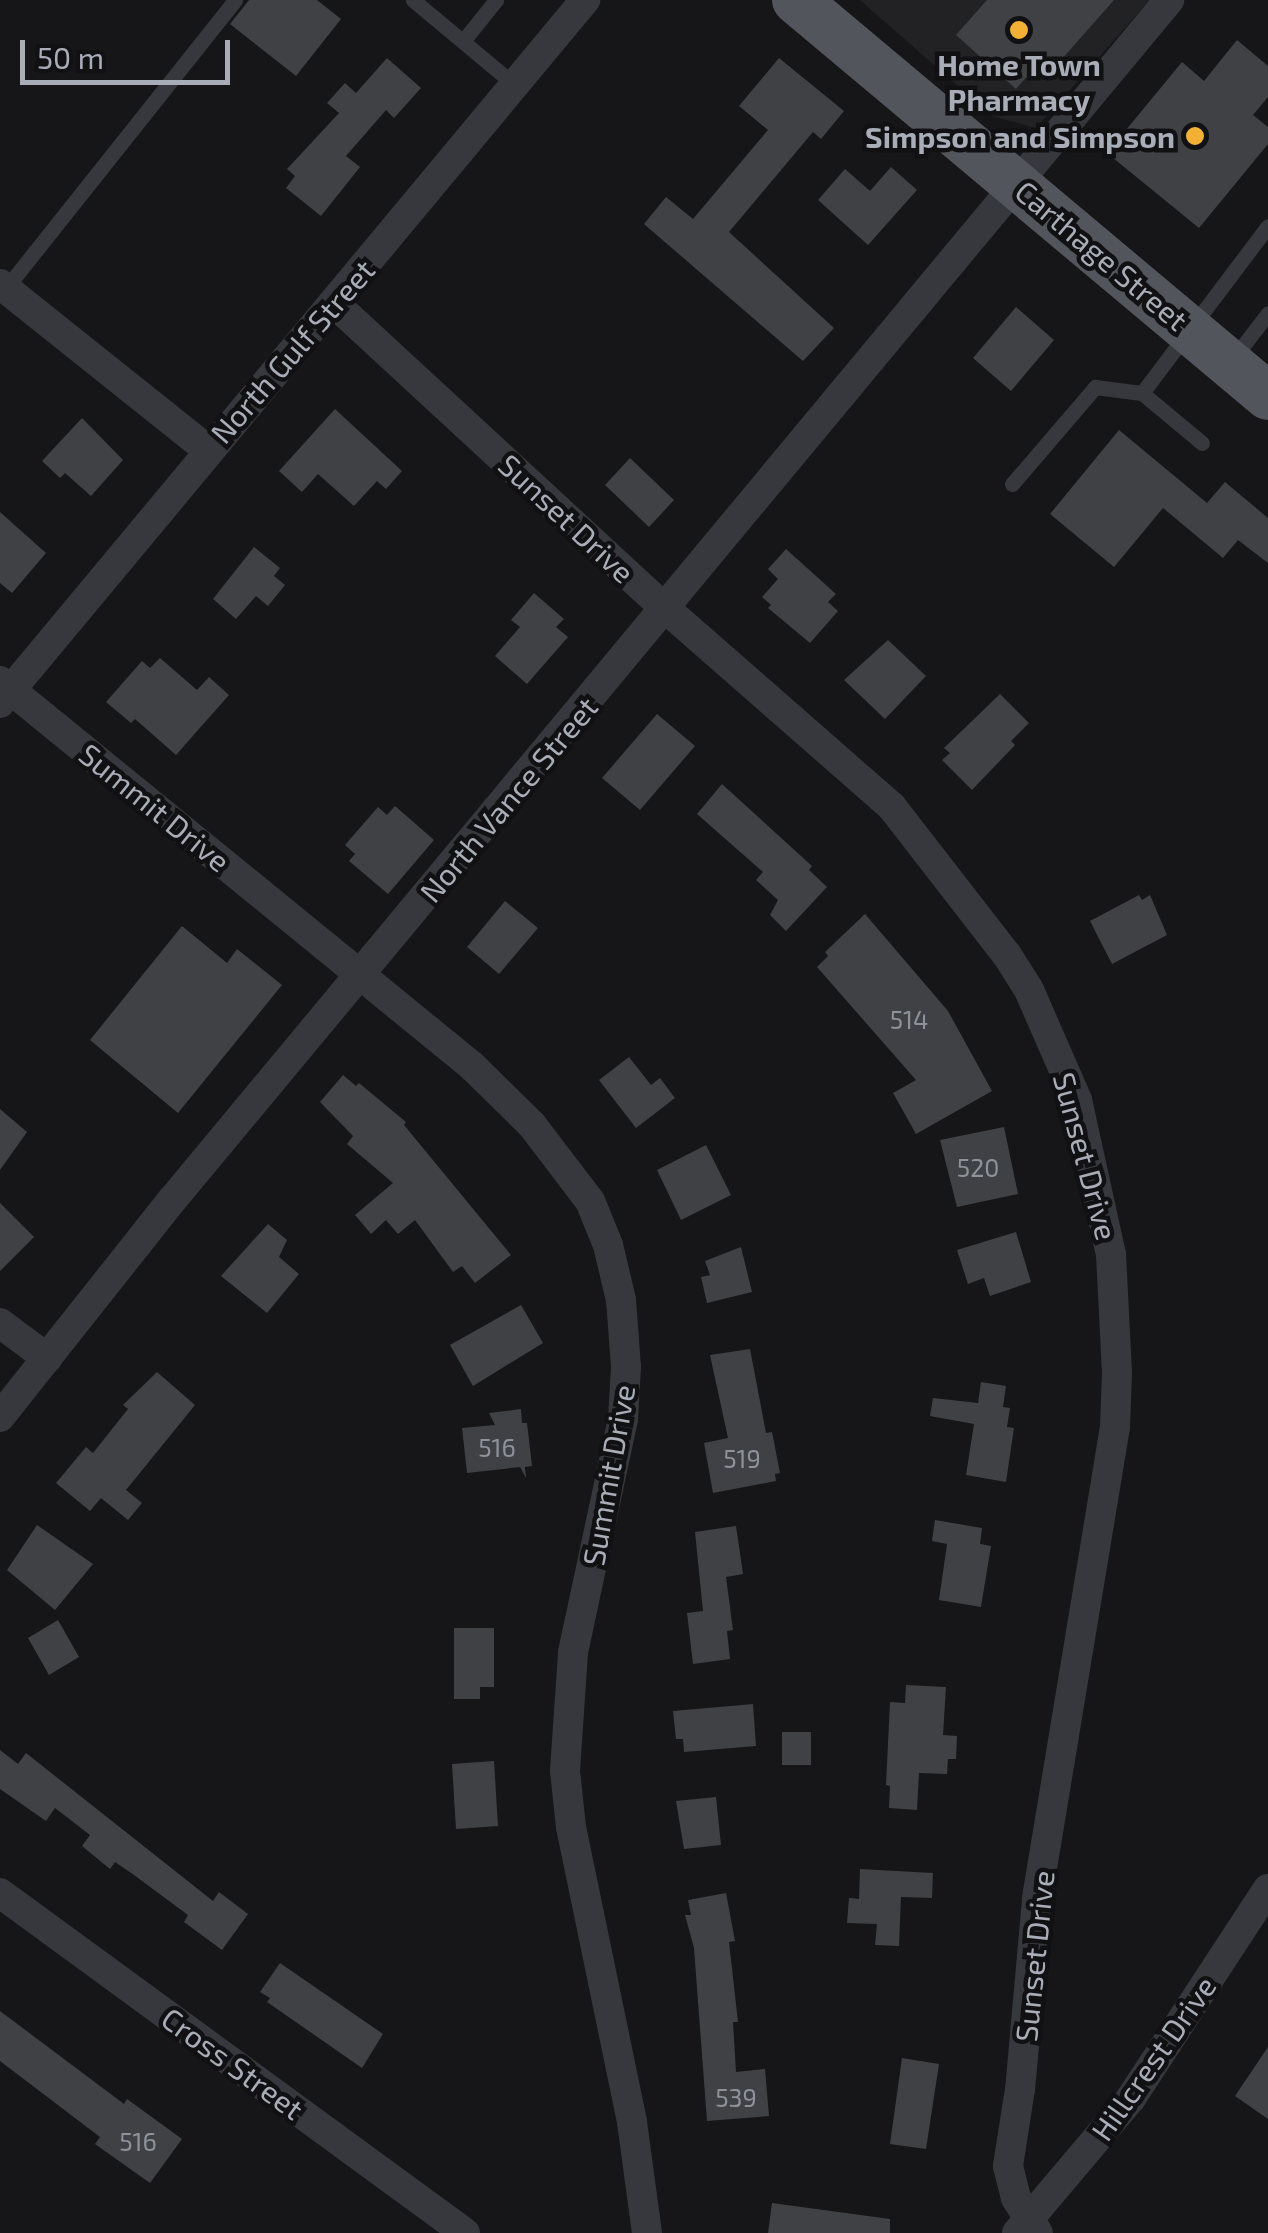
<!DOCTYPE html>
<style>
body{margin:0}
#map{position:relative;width:1268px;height:2233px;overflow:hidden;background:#161618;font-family:"Exo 2",sans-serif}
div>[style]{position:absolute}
.built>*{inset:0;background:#222225}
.building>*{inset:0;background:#404145}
.service>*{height:15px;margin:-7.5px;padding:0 7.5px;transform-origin:7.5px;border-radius:7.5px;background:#37383d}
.minor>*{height:30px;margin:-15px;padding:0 15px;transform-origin:15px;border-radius:15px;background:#37383d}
.primary>*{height:48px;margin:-24px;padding:0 24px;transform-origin:24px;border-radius:24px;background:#53555c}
.dots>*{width:28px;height:28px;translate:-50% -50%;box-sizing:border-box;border:5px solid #111113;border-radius:50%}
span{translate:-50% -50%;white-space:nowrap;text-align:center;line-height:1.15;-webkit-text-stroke:9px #111113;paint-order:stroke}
.number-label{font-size:25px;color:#8e929b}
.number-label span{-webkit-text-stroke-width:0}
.poi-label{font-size:30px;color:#a8adb8;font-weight:700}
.right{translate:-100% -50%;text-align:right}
.street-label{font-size:30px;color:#a8adb8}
.scale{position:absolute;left:20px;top:40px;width:210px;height:45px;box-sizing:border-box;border:5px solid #a8adb8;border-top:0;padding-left:12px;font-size:30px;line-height:35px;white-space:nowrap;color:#a8adb8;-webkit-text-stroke:8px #111113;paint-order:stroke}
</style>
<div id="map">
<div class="built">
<i style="clip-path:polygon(860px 0,1150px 0,1036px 128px,992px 116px)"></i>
</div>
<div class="building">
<i style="clip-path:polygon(249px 0,317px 0,341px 19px,296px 76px,230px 24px)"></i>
<i style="clip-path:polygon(987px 0,1114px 0,1047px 76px,1036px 66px,1016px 89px,956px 35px)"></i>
<i style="clip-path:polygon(1237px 40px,1268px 66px,1268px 97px,1253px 115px,1268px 127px,1268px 144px,1199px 228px,1107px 153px,1182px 62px,1204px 81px)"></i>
<i style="clip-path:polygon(387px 58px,421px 88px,394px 118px,386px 110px,346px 156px,360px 167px,321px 216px,286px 188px,295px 176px,287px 169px,339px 113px,327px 103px,345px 83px,356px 93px)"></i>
<i style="clip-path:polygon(779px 58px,844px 111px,821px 139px,813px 132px,729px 232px,834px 328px,803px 361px,644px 224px,666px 197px,693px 219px,768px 130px,739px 106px)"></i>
<i style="clip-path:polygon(891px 167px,917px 190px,868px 245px,818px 200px,845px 169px,870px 191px)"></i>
<i style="clip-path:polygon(1016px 307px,1054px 340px,1011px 391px,973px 358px)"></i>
<i style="clip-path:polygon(335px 409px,402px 471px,386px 489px,377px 481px,354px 506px,318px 474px,302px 492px,279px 471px)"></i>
<i style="clip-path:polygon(82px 418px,123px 460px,91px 496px,65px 473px,60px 478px,42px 461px)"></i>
<i style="clip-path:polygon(1119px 430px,1207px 503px,1225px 482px,1268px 518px,1268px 563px,1238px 540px,1223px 558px,1163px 508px,1114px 567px,1050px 514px)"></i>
<i style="clip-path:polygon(630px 458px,674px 500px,649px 527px,605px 485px)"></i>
<i style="clip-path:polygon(0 512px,46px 553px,12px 593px,0 583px)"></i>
<i style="clip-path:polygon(254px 547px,280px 568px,274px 576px,285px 585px,268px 606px,256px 596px,236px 619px,213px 599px)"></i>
<i style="clip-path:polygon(786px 549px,836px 594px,828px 602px,838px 611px,810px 643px,768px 608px,771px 605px,762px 597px,778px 579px,768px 569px)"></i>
<i style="clip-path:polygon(534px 593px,564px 619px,556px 627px,568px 637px,527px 684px,495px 656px,520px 627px,511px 620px)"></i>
<i style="clip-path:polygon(888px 640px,926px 676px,885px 719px,844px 680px)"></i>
<i style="clip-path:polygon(160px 658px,197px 690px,209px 677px,229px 695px,176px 755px,135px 719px,131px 723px,106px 702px,142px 661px,150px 668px)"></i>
<i style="clip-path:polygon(1000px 694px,1029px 723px,1011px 741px,1015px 745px,972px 790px,942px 760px,950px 753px,944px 748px)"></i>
<i style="clip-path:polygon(657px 714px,695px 746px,640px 810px,602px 778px)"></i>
<i style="clip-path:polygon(722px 784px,812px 866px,809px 870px,827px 887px,786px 931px,770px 915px,778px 900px,756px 880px,763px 872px,697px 814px)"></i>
<i style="clip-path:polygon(395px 806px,434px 840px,388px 894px,349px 861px,355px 854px,345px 845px,378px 807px,387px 815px)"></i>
<i style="clip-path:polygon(1139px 895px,1142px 900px,1150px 895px,1167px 935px,1112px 964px,1090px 921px)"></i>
<i style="clip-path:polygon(505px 901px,538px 928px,499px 974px,467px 947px)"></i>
<i style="clip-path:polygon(865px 914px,948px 1011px,992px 1091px,916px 1134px,893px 1093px,916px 1080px,817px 967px,828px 956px,825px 952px)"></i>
<i style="clip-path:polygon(182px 926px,227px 963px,237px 949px,282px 985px,178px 1113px,90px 1040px)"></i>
<i style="clip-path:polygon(629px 1057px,651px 1085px,660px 1078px,675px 1098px,636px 1128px,599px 1080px)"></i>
<i style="clip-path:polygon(343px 1075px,356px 1086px,359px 1083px,406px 1122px,404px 1125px,511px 1255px,475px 1283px,462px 1266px,453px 1272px,415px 1220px,398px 1234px,386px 1220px,371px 1234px,355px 1215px,393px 1183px,347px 1144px,353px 1136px,320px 1102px)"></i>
<i style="clip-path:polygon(0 1109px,27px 1132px,0 1170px)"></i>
<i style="clip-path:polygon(1004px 1127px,1018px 1194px,957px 1207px,940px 1140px)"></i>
<i style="clip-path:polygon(706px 1145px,731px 1195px,681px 1220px,657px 1170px)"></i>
<i style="clip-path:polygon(0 1203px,34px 1237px,0 1271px)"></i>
<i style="clip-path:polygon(268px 1224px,287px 1240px,279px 1257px,299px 1274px,267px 1313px,221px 1276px)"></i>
<i style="clip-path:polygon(1016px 1232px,1031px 1282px,990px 1296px,984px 1278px,968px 1284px,957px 1250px)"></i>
<i style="clip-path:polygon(741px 1247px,752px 1292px,707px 1303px,701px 1277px,710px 1275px,705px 1261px)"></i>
<i style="clip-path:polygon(521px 1305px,543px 1343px,473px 1386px,450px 1345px)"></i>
<i style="clip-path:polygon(750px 1349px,766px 1433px,772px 1432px,780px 1473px,775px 1474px,776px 1481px,713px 1493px,704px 1443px,728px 1438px,710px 1355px)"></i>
<i style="clip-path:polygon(157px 1372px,195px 1405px,126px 1490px,142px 1503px,128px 1520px,101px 1498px,90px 1511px,56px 1483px,86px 1447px,93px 1453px,128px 1409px,123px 1405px)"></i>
<i style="clip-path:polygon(981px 1382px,1006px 1386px,1003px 1407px,1010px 1408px,1007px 1427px,1014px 1428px,1006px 1482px,966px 1475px,974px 1424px,930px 1416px,933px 1398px,978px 1403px)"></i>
<i style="clip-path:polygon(521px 1409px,522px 1423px,527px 1423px,532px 1466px,525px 1467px,526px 1478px,520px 1467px,467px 1473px,462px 1428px,495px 1425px,489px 1413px)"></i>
<i style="clip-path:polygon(935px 1520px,982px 1528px,980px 1544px,991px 1546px,981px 1607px,939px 1600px,947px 1544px,932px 1541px)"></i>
<i style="clip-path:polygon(37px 1525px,93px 1564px,55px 1610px,7px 1570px)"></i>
<i style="clip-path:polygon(736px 1526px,743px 1574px,726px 1577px,733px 1630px,727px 1631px,730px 1659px,693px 1664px,687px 1613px,703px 1611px,695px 1532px)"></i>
<i style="clip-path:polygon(58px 1620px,79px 1657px,49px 1675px,28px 1638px)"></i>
<i style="clip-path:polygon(454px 1628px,494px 1628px,494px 1687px,480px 1687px,480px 1699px,454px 1699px)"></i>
<i style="clip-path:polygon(906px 1685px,946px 1687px,943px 1735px,957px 1736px,956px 1759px,948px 1759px,947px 1774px,919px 1773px,917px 1810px,889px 1808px,890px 1786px,886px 1785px,890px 1702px,905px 1703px)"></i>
<i style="clip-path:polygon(753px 1704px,756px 1746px,684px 1752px,683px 1739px,676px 1739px,673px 1711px)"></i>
<i style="clip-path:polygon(782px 1732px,811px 1732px,811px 1765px,782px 1765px)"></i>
<i style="clip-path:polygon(0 1750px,18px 1764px,26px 1753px,213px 1901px,219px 1892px,248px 1914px,222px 1950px,184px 1922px,188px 1915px,134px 1875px,115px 1862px,110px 1869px,82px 1846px,90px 1835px,55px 1808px,46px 1821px,0 1789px)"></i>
<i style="clip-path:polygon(494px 1761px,498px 1826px,456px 1829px,452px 1764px)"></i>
<i style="clip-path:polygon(716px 1797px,721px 1845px,684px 1849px,676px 1801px)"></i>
<i style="clip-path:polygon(860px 1869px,933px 1873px,932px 1898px,901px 1897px,899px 1946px,875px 1945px,877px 1924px,847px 1923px,849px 1898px,859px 1899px)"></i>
<i style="clip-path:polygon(726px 1893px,735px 1941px,729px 1942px,738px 2022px,733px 2022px,736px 2072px,765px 2069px,769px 2116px,707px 2121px,694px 1948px,685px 1915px,691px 1915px,688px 1900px)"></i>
<i style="clip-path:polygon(280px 1963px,383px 2034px,362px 2068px,267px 2002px,270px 1998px,260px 1992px)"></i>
<i style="clip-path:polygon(0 2011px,124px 2104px,127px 2099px,182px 2139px,150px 2183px,95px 2144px,100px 2137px,0 2061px)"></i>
<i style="clip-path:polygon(1268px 2047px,1268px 2119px,1235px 2096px)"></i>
<i style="clip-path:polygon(902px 2058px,939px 2064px,926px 2149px,890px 2144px)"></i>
<i style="clip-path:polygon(772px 2203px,890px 2219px,890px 2233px,768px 2233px)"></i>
</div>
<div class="service">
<i style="left:413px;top:0;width:133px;rotate:39.8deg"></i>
<i style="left:463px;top:41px;width:53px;rotate:-51.2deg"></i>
<i style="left:6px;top:288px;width:368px;rotate:-51.5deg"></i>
<i style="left:1232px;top:360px;width:59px;rotate:-52.5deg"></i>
<i style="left:1142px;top:393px;width:78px;rotate:39.8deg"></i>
<i style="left:1012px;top:484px;width:128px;rotate:-49.4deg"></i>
<i style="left:1095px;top:387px;width:47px;rotate:7.3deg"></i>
<i style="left:1142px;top:393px;width:209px;rotate:-53deg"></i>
</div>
<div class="minor">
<i style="left:0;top:284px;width:266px;rotate:38.6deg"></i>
<i style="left:335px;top:304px;width:450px;rotate:42.7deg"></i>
<i style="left:666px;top:609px;width:300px;rotate:41.2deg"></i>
<i style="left:892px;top:807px;width:187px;rotate:52.2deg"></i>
<i style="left:1007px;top:955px;width:41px;rotate:57.8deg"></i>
<i style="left:1029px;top:990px;width:120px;rotate:66.4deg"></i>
<i style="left:1077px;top:1100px;width:158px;rotate:77.6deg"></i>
<i style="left:1111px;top:1254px;width:119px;rotate:87.1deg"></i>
<i style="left:1117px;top:1373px;width:54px;rotate:92.1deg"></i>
<i style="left:1115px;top:1427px;width:479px;rotate:99.4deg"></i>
<i style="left:1037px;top:1900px;width:190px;rotate:95.1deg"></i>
<i style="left:1020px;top:2089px;width:78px;rotate:98.9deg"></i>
<i style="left:1008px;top:2166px;width:33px;rotate:76deg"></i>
<i style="left:1016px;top:2198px;width:41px;rotate:57.8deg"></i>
<i style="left:0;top:681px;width:609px;rotate:39.2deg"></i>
<i style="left:472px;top:1066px;width:84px;rotate:44.5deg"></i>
<i style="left:532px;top:1125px;width:96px;rotate:52.7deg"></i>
<i style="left:590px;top:1201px;width:48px;rotate:67.8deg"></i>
<i style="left:608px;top:1245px;width:57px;rotate:76.7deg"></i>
<i style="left:621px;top:1300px;width:67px;rotate:85.7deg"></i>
<i style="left:626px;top:1367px;width:52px;rotate:93.3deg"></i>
<i style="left:623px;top:1419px;width:239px;rotate:102.1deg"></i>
<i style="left:573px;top:1653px;width:118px;rotate:93.9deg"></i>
<i style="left:565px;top:1771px;width:56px;rotate:83.9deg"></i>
<i style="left:571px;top:1827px;width:301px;rotate:78.3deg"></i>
<i style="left:632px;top:2122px;width:112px;rotate:82.3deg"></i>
<i style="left:0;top:703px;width:915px;rotate:-50.23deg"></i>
<i style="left:0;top:1323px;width:59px;rotate:36.7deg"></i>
<i style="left:0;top:1417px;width:278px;rotate:-51.6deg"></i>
<i style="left:173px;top:1199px;width:1559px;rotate:-50.28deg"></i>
<i style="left:0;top:1893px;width:576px;rotate:36.17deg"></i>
<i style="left:1017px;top:2233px;width:177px;rotate:-49.8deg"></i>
<i style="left:1131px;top:2098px;width:250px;rotate:-56.8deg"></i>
</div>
<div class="primary">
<i style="left:796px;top:0;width:616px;rotate:40deg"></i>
</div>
<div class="dots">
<i style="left:1019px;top:30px;background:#f2b134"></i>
<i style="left:1195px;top:136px;background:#f2b134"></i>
</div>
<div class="number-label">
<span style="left:909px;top:1019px">514</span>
<span style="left:978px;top:1167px">520</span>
<span style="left:497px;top:1447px">516</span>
<span style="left:742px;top:1458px">519</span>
<span style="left:736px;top:2097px">539</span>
<span style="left:138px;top:2141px">516</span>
</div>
<div class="poi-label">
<span style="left:1019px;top:81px">Home Town<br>Pharmacy</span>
<span class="right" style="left:1175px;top:136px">Simpson and Simpson</span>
</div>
<div class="street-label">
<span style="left:1102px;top:255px;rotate:40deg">Carthage Street</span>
<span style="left:292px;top:351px;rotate:-49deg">North Gulf Street</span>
<span style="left:567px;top:518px;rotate:43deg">Sunset Drive</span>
<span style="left:508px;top:799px;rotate:-50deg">North Vance Street</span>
<span style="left:155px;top:807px;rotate:39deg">Summit Drive</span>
<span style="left:1086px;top:1156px;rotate:75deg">Sunset Drive</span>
<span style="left:608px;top:1475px;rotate:-80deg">Summit Drive</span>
<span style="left:1034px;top:1956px;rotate:-84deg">Sunset Drive</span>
<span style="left:1153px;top:2058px;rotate:-55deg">Hillcrest Drive</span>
<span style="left:233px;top:2063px;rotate:36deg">Cross Street</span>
</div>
<div class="scale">50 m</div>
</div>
